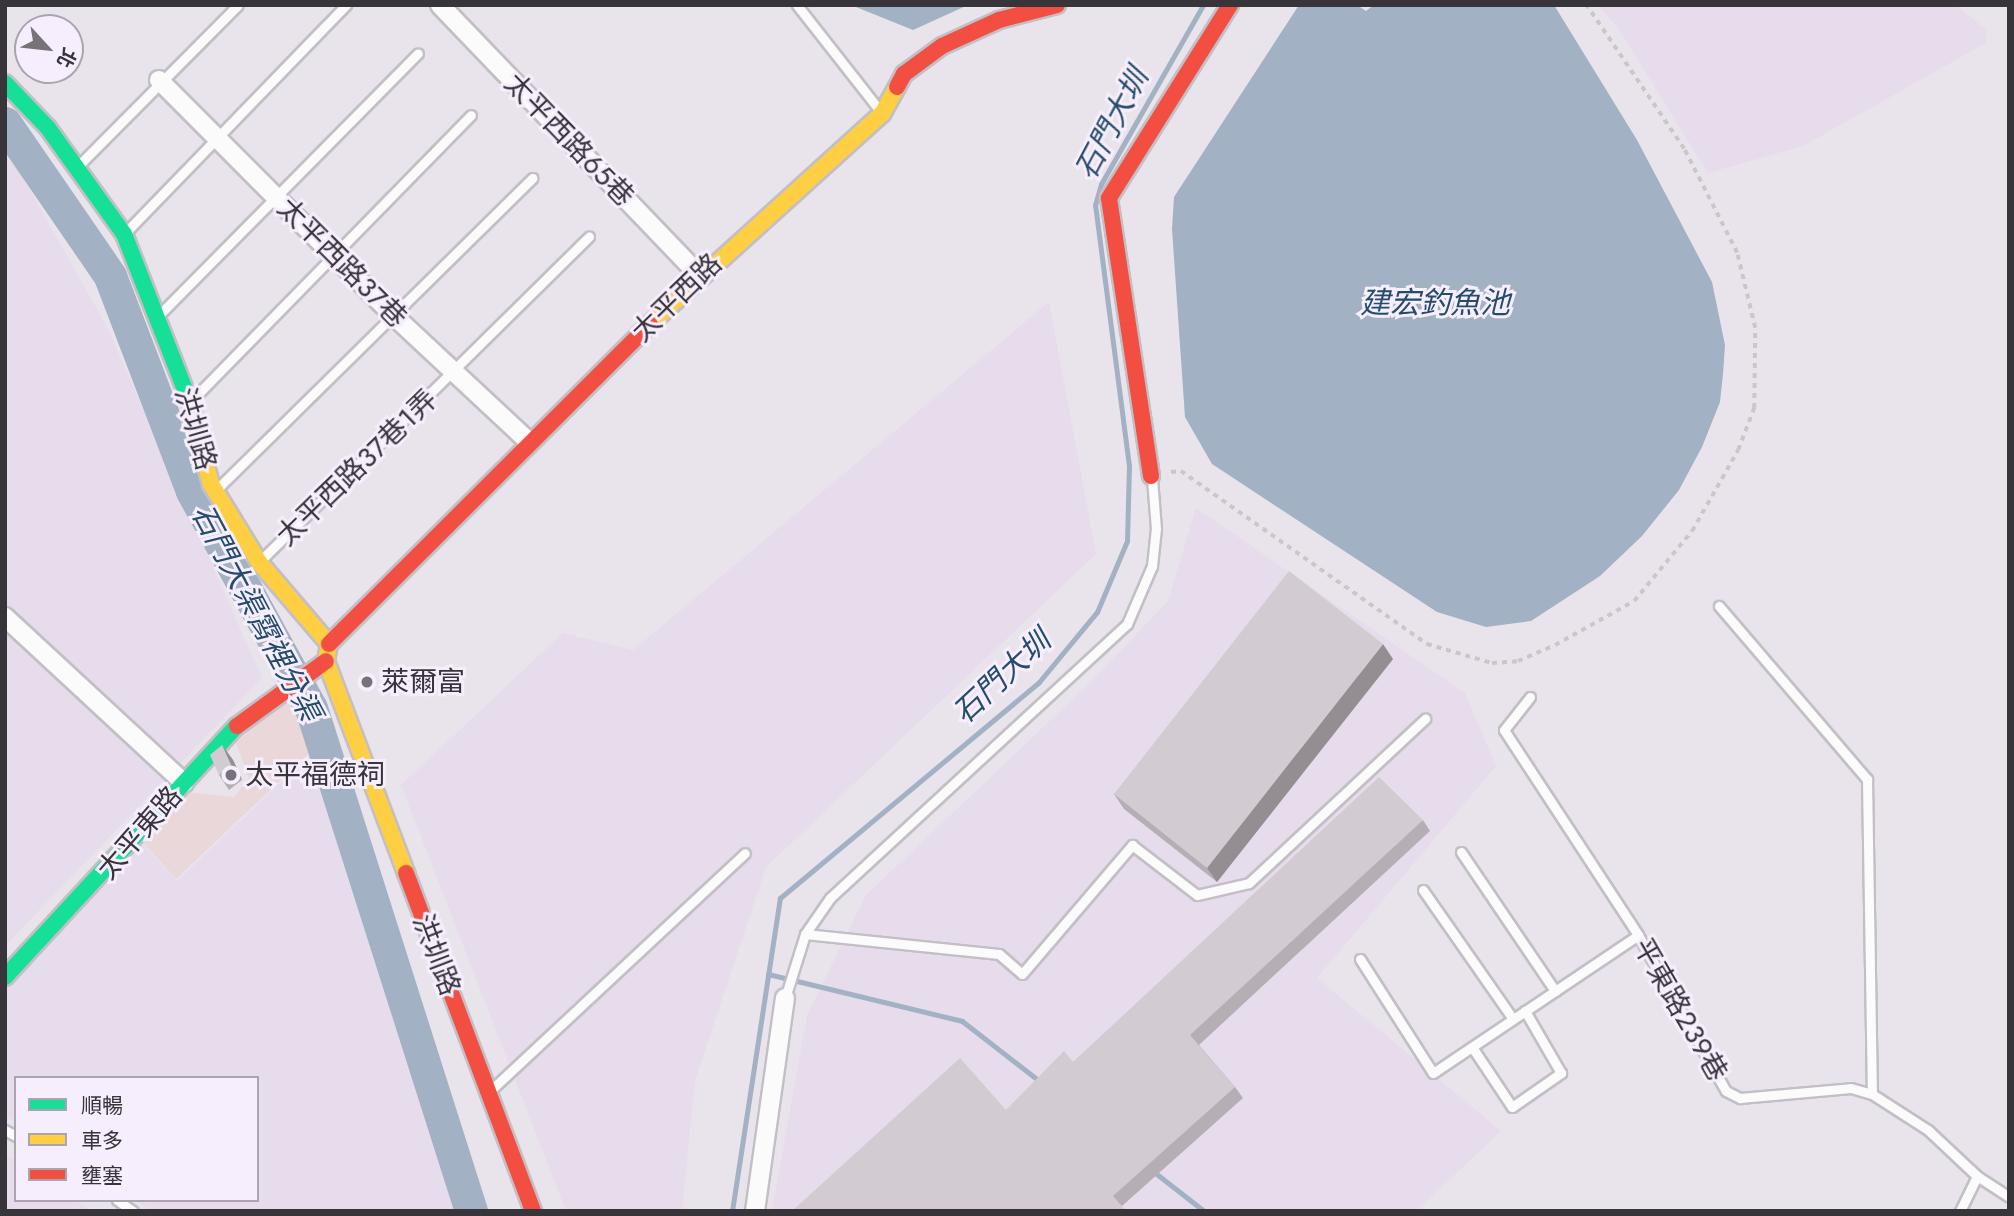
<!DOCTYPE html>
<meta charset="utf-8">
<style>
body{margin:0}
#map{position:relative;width:2014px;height:1216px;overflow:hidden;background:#e9e4ec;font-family:Jost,"Noto Sans TC",sans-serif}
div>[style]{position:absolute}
.built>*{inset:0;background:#e6dcec}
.green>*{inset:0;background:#e9d7da}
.water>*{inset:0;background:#a2b1c3}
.stream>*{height:5px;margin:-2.5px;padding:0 2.5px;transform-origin:2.5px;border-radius:2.5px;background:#a2b1c3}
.river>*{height:33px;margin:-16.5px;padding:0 16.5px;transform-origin:16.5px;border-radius:16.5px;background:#a2b1c3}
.path>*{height:3.5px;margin-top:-1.75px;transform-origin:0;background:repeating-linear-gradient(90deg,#c9c7ca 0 5px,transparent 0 10px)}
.roads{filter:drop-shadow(2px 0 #c2bfc5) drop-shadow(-2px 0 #c2bfc5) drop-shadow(0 2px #c2bfc5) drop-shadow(0 -2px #c2bfc5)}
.lane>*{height:9px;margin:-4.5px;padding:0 4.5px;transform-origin:4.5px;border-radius:4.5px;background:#fcfbfc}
.street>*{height:18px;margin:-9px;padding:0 9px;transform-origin:9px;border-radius:9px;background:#fcfbfc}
.fast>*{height:16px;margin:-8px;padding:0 8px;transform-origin:8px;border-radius:8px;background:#16e098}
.slow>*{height:16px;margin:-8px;padding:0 8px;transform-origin:8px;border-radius:8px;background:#ffcf43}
.jam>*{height:16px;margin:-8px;padding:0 8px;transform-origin:8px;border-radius:8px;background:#f24e42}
.wall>*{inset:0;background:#b5afb5}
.shaded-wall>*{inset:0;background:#948e93}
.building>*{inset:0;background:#d3cbd2}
.dots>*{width:19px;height:19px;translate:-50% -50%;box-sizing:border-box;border:4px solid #f7eefd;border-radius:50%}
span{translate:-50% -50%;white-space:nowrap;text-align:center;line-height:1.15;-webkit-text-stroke:6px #f7eefd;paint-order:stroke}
.street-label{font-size:28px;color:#37343a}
.poi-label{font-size:28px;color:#37343a}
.left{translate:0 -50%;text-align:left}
.water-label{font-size:30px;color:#244c6d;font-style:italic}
.frame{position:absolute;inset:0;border:7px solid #37343a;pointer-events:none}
.legend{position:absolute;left:14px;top:1076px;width:245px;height:126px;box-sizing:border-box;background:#f7eefd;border:2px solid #aaa4af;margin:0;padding:9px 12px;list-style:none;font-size:21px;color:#37343a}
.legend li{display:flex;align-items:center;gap:14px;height:35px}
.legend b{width:35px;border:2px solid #aaa4af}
.north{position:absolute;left:14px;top:14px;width:70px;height:70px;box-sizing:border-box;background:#f7eefd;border:2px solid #aaa4af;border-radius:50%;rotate:117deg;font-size:19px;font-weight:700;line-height:28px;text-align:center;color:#37343a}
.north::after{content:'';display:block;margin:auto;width:24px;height:32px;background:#757278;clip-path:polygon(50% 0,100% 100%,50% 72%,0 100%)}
</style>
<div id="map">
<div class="built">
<i style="clip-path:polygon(1598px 5px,1955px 5px,1987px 30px,1986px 43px,1803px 146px,1708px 173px,1620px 31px)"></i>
<i style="clip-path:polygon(5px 156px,20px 172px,108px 329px,262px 678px,5px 946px)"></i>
<i style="clip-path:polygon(1049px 302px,1096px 554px,766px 867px,695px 1081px,682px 1211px,566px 1211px,401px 785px,563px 633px,633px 650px)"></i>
<i style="clip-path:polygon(1196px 508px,1465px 693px,1496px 766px,1317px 978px,1501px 1131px,1416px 1211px,772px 1211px,807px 1015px,866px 895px,1093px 680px,1168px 601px)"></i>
<i style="clip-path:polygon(319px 746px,460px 1211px,151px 1211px,135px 1200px,257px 1200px,257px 1078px,16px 1078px,16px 1122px,5px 1116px,5px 987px,142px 843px,177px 881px)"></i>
<i style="clip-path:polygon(5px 1155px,16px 1161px,16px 1200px,76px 1200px,92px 1211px,5px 1211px)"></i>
</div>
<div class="green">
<i style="clip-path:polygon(295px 687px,318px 745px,176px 879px,140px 839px,186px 792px,234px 797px,249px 778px,236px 743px)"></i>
</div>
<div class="water">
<i style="clip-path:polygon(851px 5px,968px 5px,913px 30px)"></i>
<i style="clip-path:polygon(1299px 5px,1357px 5px,1366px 11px,1374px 5px,1554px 5px,1637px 140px,1712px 282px,1725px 345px,1723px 374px,1720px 402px,1702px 447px,1679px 490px,1642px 536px,1600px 576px,1531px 621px,1486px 627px,1437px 612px,1212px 464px,1185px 417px,1172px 229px,1174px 197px)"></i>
</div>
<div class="stream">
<i style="left:768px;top:974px;width:200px;rotate:13.6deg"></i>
<i style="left:962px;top:1021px;width:101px;rotate:37.8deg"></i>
<i style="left:1154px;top:1172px;width:63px;rotate:38deg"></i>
<i style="left:732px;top:1211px;width:317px;rotate:-81.3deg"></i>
<i style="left:780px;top:898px;width:337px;rotate:-39.8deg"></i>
<i style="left:1039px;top:682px;width:91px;rotate:-50.4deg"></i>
<i style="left:1097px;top:612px;width:77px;rotate:-67.1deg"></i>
<i style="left:1127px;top:541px;width:75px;rotate:-88.5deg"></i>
<i style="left:1129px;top:466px;width:263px;rotate:-97.4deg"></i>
<i style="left:1095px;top:205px;width:22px;rotate:-74deg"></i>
<i style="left:1101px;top:184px;width:206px;rotate:-60.3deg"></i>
</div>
<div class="river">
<i style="left:5px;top:123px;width:186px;rotate:55.5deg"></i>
<i style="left:110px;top:276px;width:230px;rotate:69.1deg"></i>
<i style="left:192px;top:491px;width:247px;rotate:61.3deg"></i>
<i style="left:311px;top:708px;width:528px;rotate:72.35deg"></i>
</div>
<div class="path">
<i style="left:1171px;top:472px;width:10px;rotate:-6deg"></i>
<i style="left:1181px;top:471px;width:301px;rotate:35.1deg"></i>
<i style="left:1427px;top:644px;width:68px;rotate:16.3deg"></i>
<i style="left:1492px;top:663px;width:26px;rotate:-4deg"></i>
<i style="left:1518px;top:661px;width:40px;rotate:-23.4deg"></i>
<i style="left:1555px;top:645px;width:90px;rotate:-29.1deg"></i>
<i style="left:1634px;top:601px;width:91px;rotate:-50.4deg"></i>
<i style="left:1692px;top:531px;width:93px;rotate:-60.4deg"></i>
<i style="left:1738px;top:450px;width:45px;rotate:-69.1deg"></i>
<i style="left:1754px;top:408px;width:80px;rotate:-89.3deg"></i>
<i style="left:1755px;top:328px;width:77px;rotate:-103.5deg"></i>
<i style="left:1737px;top:253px;width:117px;rotate:-117deg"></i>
<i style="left:1684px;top:149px;width:174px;rotate:-124.2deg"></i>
</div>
<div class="roads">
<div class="lane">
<i style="left:797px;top:5px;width:135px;rotate:51.9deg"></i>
<i style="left:77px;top:167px;width:228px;rotate:-45.2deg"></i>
<i style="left:125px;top:233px;width:318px;rotate:-45.9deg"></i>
<i style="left:159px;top:315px;width:368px;rotate:-45.3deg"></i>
<i style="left:191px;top:401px;width:400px;rotate:-45.6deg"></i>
<i style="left:217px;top:489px;width:443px;rotate:-44.6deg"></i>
<i style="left:260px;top:561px;width:462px;rotate:-44.6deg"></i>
<i style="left:1719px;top:606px;width:228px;rotate:49.5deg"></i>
<i style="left:1867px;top:779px;width:315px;rotate:89.1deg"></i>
<i style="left:1530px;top:697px;width:42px;rotate:128.2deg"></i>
<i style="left:1504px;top:730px;width:245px;rotate:56.8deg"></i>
<i style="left:1638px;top:935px;width:179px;rotate:60.6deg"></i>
<i style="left:1726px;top:1091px;width:16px;rotate:27deg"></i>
<i style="left:1740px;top:1098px;width:111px;rotate:-5.1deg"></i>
<i style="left:1851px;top:1088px;width:22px;rotate:16deg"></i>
<i style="left:1872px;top:1094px;width:67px;rotate:32.7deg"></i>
<i style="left:1928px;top:1130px;width:67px;rotate:43.2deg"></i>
<i style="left:1977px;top:1176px;width:38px;rotate:33deg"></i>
<i style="left:1461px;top:852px;width:168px;rotate:55.9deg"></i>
<i style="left:1423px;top:890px;width:157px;rotate:55.1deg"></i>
<i style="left:805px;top:934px;width:195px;rotate:5.9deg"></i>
<i style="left:999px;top:954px;width:30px;rotate:41deg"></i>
<i style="left:1022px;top:974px;width:170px;rotate:-49.5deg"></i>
<i style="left:1132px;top:845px;width:82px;rotate:37.6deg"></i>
<i style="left:1197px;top:895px;width:53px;rotate:-13deg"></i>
<i style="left:1249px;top:883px;width:241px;rotate:-43deg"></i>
<i style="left:1360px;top:959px;width:135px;rotate:57.4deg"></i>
<i style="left:1433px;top:1073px;width:247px;rotate:-33.9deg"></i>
<i style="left:785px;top:998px;width:67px;rotate:-72.6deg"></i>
<i style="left:805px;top:934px;width:44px;rotate:-55.2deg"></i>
<i style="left:830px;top:898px;width:404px;rotate:-42.7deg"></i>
<i style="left:1127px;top:624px;width:63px;rotate:-66.7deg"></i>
<i style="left:1152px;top:566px;width:37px;rotate:-84deg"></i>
<i style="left:1156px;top:529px;width:51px;rotate:-94.5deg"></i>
<i style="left:1472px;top:1047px;width:72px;rotate:56.3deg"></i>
<i style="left:1512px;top:1107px;width:60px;rotate:-34.8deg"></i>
<i style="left:1561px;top:1073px;width:72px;rotate:-120.1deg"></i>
<i style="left:491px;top:1090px;width:347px;rotate:-43deg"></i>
<i style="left:5px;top:1130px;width:13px;rotate:29deg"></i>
<i style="left:117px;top:1200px;width:19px;rotate:35deg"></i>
<i style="left:1960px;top:1211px;width:39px;rotate:-64deg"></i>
</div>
<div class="street">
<i style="left:440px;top:5px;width:374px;rotate:46.2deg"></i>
<i style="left:159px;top:80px;width:332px;rotate:45.1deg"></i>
<i style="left:393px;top:315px;width:186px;rotate:43deg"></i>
<i style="left:5px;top:617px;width:244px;rotate:42.8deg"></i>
<i style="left:755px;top:1211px;width:215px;rotate:-82deg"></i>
</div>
<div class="fast">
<i style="left:5px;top:83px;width:62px;rotate:46.3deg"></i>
<i style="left:48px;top:128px;width:130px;rotate:54.4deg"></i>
<i style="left:124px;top:234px;width:180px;rotate:68.6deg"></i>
<i style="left:190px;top:402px;width:58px;rotate:76deg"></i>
<i style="left:5px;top:977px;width:342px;rotate:-47.3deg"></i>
</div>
<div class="slow">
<i style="left:650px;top:324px;width:313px;rotate:-42.2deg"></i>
<i style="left:882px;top:114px;width:31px;rotate:-61deg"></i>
<i style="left:204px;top:458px;width:27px;rotate:75deg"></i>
<i style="left:211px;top:484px;width:92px;rotate:58.4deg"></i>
<i style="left:259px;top:562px;width:108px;rotate:49.5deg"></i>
<i style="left:329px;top:644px;width:17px;rotate:100deg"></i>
<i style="left:326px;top:661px;width:227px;rotate:69.3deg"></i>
</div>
<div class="jam">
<i style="left:897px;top:87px;width:15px;rotate:-62deg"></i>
<i style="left:904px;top:74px;width:47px;rotate:-36.4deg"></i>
<i style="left:942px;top:46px;width:63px;rotate:-24.5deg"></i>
<i style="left:999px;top:20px;width:60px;rotate:-14.5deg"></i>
<i style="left:1151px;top:476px;width:281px;rotate:-98.6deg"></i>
<i style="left:1109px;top:198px;width:228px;rotate:-57.9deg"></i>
<i style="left:329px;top:644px;width:453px;rotate:-44.9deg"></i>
<i style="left:237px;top:726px;width:110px;rotate:-36.1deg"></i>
<i style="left:406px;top:873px;width:361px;rotate:69.4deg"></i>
</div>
</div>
<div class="wall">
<i style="clip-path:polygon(1393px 659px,1217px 882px,1124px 809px,1114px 794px)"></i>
<i style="clip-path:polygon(222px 745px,233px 760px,242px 780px,229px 790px,219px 775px)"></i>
<i style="clip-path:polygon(1423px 820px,1430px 831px,1199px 1045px,1235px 1087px,1243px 1098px,1122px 1206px,1006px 1110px,1073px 1062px)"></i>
</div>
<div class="shaded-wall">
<i style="clip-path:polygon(1383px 644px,1393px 659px,1217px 882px,1207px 868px)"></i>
<i style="clip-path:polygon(222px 745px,233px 760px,242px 780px,231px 765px)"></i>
</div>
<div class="building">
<i style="clip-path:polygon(1289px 571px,1383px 644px,1207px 868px,1114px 794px)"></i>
<i style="clip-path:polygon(222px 745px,231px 765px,219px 775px,210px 755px)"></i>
<i style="clip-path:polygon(1379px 777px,1423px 820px,1190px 1035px,1235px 1087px,1113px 1196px,1126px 1211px,792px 1211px,960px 1058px,1006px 1110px,1064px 1051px,1073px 1062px)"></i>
</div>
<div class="dots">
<i style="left:367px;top:682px;background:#757278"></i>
<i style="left:231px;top:775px;background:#757278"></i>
</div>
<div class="street-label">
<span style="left:569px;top:140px;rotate:46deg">太平西路65巷</span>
<span style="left:342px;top:263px;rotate:45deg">太平西路37巷</span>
<span style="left:677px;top:298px;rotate:-44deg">太平西路</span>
<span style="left:195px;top:429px;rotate:74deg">洪圳路</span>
<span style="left:357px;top:468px;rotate:-44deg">太平西路37巷1弄</span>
<span style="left:140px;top:833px;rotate:-49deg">太平東路</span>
<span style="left:436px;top:955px;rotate:69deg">洪圳路</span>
<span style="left:1680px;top:1010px;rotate:60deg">平東路239巷</span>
</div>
<div class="poi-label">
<span class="left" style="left:381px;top:682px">萊爾富</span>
<span class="left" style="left:245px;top:775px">太平福德祠</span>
</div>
<div class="water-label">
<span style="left:1112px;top:124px;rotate:-62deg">石門大圳</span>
<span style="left:1435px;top:303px">建宏釣魚池</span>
<span style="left:256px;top:613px;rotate:62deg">石門大渠霄裡分渠</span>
<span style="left:1002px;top:677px;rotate:-43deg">石門大圳</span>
</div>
<div class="frame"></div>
<ul class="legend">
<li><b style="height:9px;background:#16e098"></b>順暢</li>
<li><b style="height:9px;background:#ffcf43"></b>車多</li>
<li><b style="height:9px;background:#f24e42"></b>壅塞</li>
</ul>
<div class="north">北</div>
</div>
